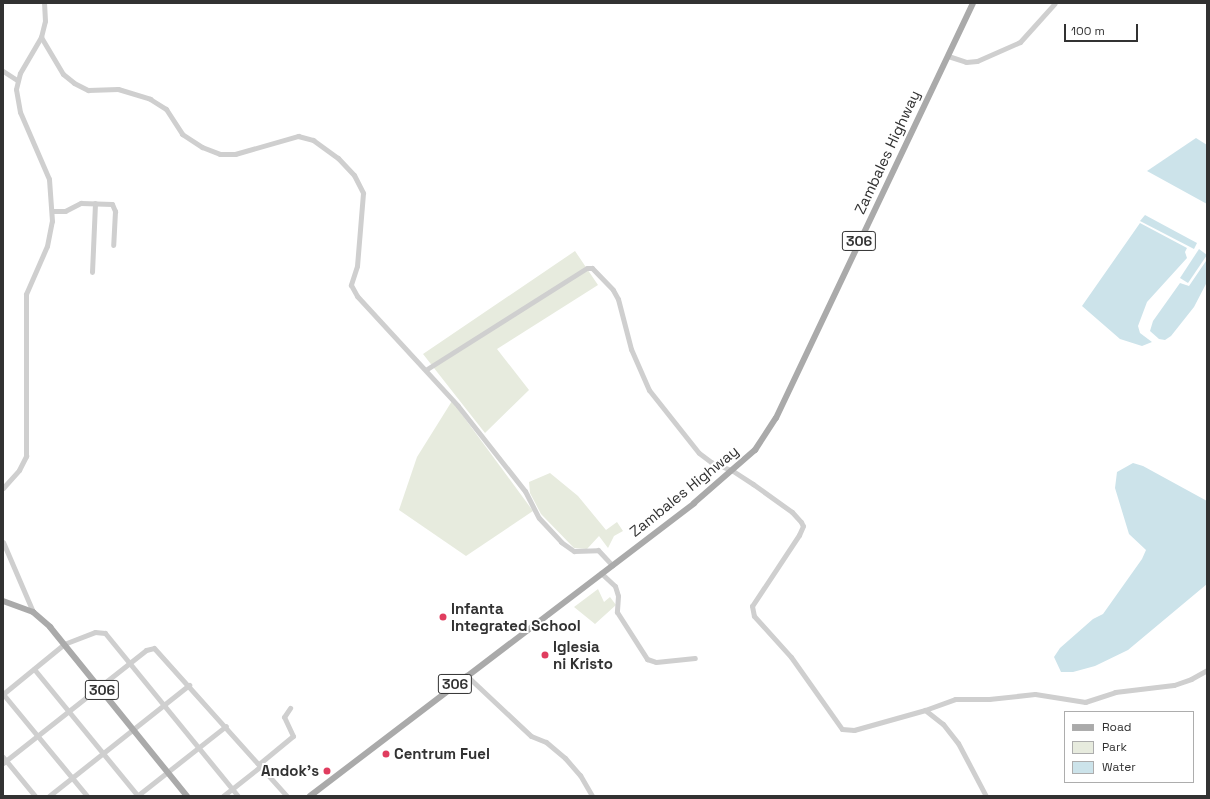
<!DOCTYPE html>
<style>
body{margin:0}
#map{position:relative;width:1210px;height:799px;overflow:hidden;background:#fff;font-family:"Space Grotesk",sans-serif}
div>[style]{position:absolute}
.green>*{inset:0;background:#e7ebde}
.water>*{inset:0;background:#cce3ea}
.minor>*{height:5px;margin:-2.5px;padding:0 2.5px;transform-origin:2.5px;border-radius:2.5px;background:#cfcfcf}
.major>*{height:6px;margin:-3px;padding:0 3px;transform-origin:3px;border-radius:3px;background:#aaa}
.dots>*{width:11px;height:11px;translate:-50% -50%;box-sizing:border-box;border:2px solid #fff;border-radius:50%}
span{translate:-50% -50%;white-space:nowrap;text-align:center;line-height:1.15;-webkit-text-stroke:4px #fff;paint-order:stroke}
.shield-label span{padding:1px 3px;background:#fff;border:1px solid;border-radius:3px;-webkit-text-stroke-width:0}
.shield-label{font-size:14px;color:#323232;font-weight:700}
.street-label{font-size:15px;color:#323232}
.poi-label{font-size:15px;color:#323232;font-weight:700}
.left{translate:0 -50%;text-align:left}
.right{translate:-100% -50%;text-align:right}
.frame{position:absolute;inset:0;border:4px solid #323232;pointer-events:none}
.legend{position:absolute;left:1064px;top:711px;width:130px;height:72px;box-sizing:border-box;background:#fff;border:1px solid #adadad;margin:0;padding:5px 7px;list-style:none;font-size:12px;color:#323232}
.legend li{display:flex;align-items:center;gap:8px;height:20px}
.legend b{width:20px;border:1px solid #adadad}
.scale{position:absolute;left:1064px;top:24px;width:74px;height:18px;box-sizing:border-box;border:2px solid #323232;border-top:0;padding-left:5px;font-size:12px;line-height:14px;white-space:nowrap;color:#323232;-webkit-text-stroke:3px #fff;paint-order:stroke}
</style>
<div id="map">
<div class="green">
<i style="clip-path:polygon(575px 251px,598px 285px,497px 349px,529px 390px,485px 433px,423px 354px)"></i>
<i style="clip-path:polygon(452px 401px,533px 511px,466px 556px,399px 510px,417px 457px)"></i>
<i style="clip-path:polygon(550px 473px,578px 496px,606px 530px,617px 522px,623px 531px,614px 536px,608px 548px,599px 536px,587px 549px,574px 548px,541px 514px,530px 493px,529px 482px)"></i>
<i style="clip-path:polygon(598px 589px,604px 602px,610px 597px,616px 605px,595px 624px,574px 607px)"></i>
</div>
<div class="water">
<i style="clip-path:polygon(1196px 138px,1207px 145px,1207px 204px,1147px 171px)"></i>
<i style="clip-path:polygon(1145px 215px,1197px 243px,1194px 249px,1140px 221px)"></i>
<i style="clip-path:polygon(1140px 223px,1187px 248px,1185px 252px,1187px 258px,1147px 302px,1138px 326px,1140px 333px,1152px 342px,1142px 346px,1120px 339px,1082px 306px)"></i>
<i style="clip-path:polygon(1199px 249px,1207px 255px,1188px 283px,1180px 278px)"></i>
<i style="clip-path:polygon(1206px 261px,1207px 282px,1194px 307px,1171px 336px,1165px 340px,1159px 339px,1150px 331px,1153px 321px,1180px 283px,1189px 286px)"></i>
<i style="clip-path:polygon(1133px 463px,1143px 466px,1207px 501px,1207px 584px,1128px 650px,1095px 666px,1073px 672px,1061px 672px,1054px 657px,1060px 648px,1093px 619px,1103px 614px,1142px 559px,1146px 550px,1129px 534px,1115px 488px,1117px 472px)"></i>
</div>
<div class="minor">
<i style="left:41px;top:37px;width:43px;rotate:59.3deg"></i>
<i style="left:63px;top:74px;width:14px;rotate:39deg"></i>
<i style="left:74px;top:83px;width:16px;rotate:27deg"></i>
<i style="left:88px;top:90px;width:30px;rotate:-2deg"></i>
<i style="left:118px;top:89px;width:34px;rotate:17deg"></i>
<i style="left:150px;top:99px;width:19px;rotate:32deg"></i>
<i style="left:166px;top:109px;width:30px;rotate:57deg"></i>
<i style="left:182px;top:134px;width:24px;rotate:33deg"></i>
<i style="left:202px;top:147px;width:19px;rotate:21deg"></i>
<i style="left:220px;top:154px;width:15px"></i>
<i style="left:235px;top:154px;width:66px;rotate:-15.9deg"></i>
<i style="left:298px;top:136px;width:16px;rotate:15deg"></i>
<i style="left:313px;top:140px;width:31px;rotate:36deg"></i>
<i style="left:338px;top:158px;width:23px;rotate:47deg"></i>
<i style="left:354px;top:175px;width:20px;rotate:63deg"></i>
<i style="left:363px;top:193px;width:73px;rotate:94.7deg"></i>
<i style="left:357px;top:266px;width:20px;rotate:108deg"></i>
<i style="left:351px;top:285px;width:13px;rotate:61deg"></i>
<i style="left:357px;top:296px;width:149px;rotate:47.4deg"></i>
<i style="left:458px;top:406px;width:108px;rotate:51.8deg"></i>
<i style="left:525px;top:491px;width:30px;rotate:63deg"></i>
<i style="left:539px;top:518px;width:33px;rotate:47deg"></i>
<i style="left:561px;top:542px;width:16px;rotate:35deg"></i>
<i style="left:574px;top:551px;width:24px;rotate:-2deg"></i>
<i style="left:598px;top:550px;width:21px;rotate:47deg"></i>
<i style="left:948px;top:56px;width:19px;rotate:18deg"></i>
<i style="left:966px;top:62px;width:11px;rotate:-5deg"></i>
<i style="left:977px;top:61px;width:47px;rotate:-23.8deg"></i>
<i style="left:1020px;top:42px;width:52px;rotate:-48.1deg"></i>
<i style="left:3px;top:71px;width:17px;rotate:33deg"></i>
<i style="left:53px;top:211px;width:12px"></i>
<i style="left:65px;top:211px;width:18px;rotate:-27deg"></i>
<i style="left:81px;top:203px;width:31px;rotate:2deg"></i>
<i style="left:112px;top:204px;width:8px;rotate:67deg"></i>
<i style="left:115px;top:211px;width:34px;rotate:93deg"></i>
<i style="left:92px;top:272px;width:69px;rotate:-87.5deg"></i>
<i style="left:427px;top:369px;width:189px;rotate:-32.3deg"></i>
<i style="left:587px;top:268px;width:5px"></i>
<i style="left:592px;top:268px;width:30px;rotate:46deg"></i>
<i style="left:613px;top:290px;width:10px;rotate:61deg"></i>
<i style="left:618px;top:299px;width:52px;rotate:75.4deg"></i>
<i style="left:631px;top:349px;width:45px;rotate:66.3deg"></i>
<i style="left:649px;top:390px;width:80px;rotate:51.6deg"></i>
<i style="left:699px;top:453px;width:15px;rotate:37deg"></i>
<i style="left:711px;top:462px;width:24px;rotate:22deg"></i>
<i style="left:733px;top:471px;width:24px;rotate:33deg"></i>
<i style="left:753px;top:484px;width:48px;rotate:35.7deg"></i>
<i style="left:792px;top:512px;width:13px;rotate:48deg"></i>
<i style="left:801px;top:522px;width:4px;rotate:63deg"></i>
<i style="left:803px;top:526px;width:10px;rotate:114deg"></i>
<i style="left:799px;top:535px;width:85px;rotate:123.5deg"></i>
<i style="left:752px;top:606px;width:10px;rotate:79deg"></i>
<i style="left:754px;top:616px;width:55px;rotate:47.9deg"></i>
<i style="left:791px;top:657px;width:88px;rotate:54.7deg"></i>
<i style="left:842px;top:729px;width:12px;rotate:5deg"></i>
<i style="left:854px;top:730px;width:74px;rotate:-15.7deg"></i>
<i style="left:925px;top:710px;width:23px;rotate:38deg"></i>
<i style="left:943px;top:724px;width:24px;rotate:52deg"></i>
<i style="left:958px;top:743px;width:60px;rotate:62.2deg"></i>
<i style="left:3px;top:488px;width:24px;rotate:-48deg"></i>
<i style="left:19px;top:470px;width:16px;rotate:-63deg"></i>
<i style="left:26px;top:456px;width:162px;rotate:-90deg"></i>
<i style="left:26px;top:294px;width:52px;rotate:-66.4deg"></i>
<i style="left:47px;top:246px;width:25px;rotate:-79deg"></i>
<i style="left:52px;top:221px;width:42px;rotate:-94.1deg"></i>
<i style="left:49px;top:179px;width:73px;rotate:-113.4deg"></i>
<i style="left:20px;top:112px;width:23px;rotate:-100deg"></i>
<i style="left:16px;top:89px;width:16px;rotate:-76deg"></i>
<i style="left:20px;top:73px;width:42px;rotate:-59.7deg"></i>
<i style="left:41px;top:37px;width:16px;rotate:-76deg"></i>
<i style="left:45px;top:21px;width:18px;rotate:-93deg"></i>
<i style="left:3px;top:542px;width:76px;rotate:66.8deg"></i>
<i style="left:601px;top:573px;width:19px;rotate:43deg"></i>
<i style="left:615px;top:586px;width:10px;rotate:73deg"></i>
<i style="left:618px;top:596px;width:16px;rotate:94deg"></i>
<i style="left:617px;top:612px;width:56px;rotate:57.4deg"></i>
<i style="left:647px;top:659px;width:9px;rotate:18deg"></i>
<i style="left:656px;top:662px;width:39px;rotate:-6deg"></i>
<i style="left:34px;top:669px;width:164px;rotate:50.7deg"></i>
<i style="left:466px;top:675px;width:89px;rotate:43.2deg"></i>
<i style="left:531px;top:736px;width:16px;rotate:22deg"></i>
<i style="left:546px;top:742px;width:25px;rotate:40deg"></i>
<i style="left:565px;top:758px;width:23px;rotate:49deg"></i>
<i style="left:580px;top:775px;width:24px;rotate:60deg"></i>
<i style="left:3px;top:694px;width:79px;rotate:-39.3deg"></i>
<i style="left:64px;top:644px;width:33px;rotate:-21deg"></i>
<i style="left:95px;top:632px;width:10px;rotate:6deg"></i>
<i style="left:105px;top:633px;width:210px;rotate:50.8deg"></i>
<i style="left:3px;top:694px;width:132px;rotate:50.5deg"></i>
<i style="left:925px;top:710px;width:32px;rotate:-20deg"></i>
<i style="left:955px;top:699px;width:34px"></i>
<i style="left:989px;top:699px;width:46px;rotate:-6.2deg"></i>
<i style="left:1035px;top:694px;width:51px;rotate:9.1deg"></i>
<i style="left:1085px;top:702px;width:32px;rotate:-18deg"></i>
<i style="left:1115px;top:692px;width:59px;rotate:-6.8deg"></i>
<i style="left:1174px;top:685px;width:18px;rotate:-19deg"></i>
<i style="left:1191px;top:679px;width:18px;rotate:-29deg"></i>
<i style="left:3px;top:757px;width:50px;rotate:50.6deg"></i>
<i style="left:3px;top:763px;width:182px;rotate:-38.3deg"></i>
<i style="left:146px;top:650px;width:8px;rotate:-14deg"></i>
<i style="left:154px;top:648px;width:199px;rotate:48.1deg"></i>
<i style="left:259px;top:764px;width:44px;rotate:-39.5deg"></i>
<i style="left:293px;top:736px;width:21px;rotate:-115deg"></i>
<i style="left:284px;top:717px;width:11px;rotate:-56deg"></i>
<i style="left:49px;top:796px;width:179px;rotate:-38.4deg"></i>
<i style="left:137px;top:796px;width:113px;rotate:-38.2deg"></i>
<i style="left:223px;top:796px;width:48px;rotate:-38.3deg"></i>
</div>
<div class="major">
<i style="left:3px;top:601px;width:32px;rotate:20deg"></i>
<i style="left:33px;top:612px;width:23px;rotate:41deg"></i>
<i style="left:50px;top:627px;width:218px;rotate:51deg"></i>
<i style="left:310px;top:796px;width:483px;rotate:-37.3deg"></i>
<i style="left:694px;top:503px;width:81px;rotate:-41deg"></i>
<i style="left:755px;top:450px;width:38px;rotate:-57deg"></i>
<i style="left:776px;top:418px;width:459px;rotate:-64.6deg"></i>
</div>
<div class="dots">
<i style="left:443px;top:617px;background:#e03d5f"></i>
<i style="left:545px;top:655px;background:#e03d5f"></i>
<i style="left:386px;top:754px;background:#e03d5f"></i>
<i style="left:327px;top:771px;background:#e03d5f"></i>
</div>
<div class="shield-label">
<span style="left:859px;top:241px">306</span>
<span style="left:455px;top:684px">306</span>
<span style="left:102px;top:690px">306</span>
</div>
<div class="street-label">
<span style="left:887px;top:152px;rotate:-65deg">Zambales Highway</span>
<span style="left:684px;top:491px;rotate:-39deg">Zambales Highway</span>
</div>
<div class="poi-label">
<span class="left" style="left:451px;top:617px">Infanta<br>Integrated School</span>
<span class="left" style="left:553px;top:655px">Iglesia<br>ni Kristo</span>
<span class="left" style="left:394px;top:754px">Centrum Fuel</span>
<span class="right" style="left:319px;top:771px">Andok's</span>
</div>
<div class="frame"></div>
<ul class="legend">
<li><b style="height:5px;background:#aaa"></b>Road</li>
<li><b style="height:11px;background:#e7ebde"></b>Park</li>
<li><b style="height:11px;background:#cce3ea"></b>Water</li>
</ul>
<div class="scale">100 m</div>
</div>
